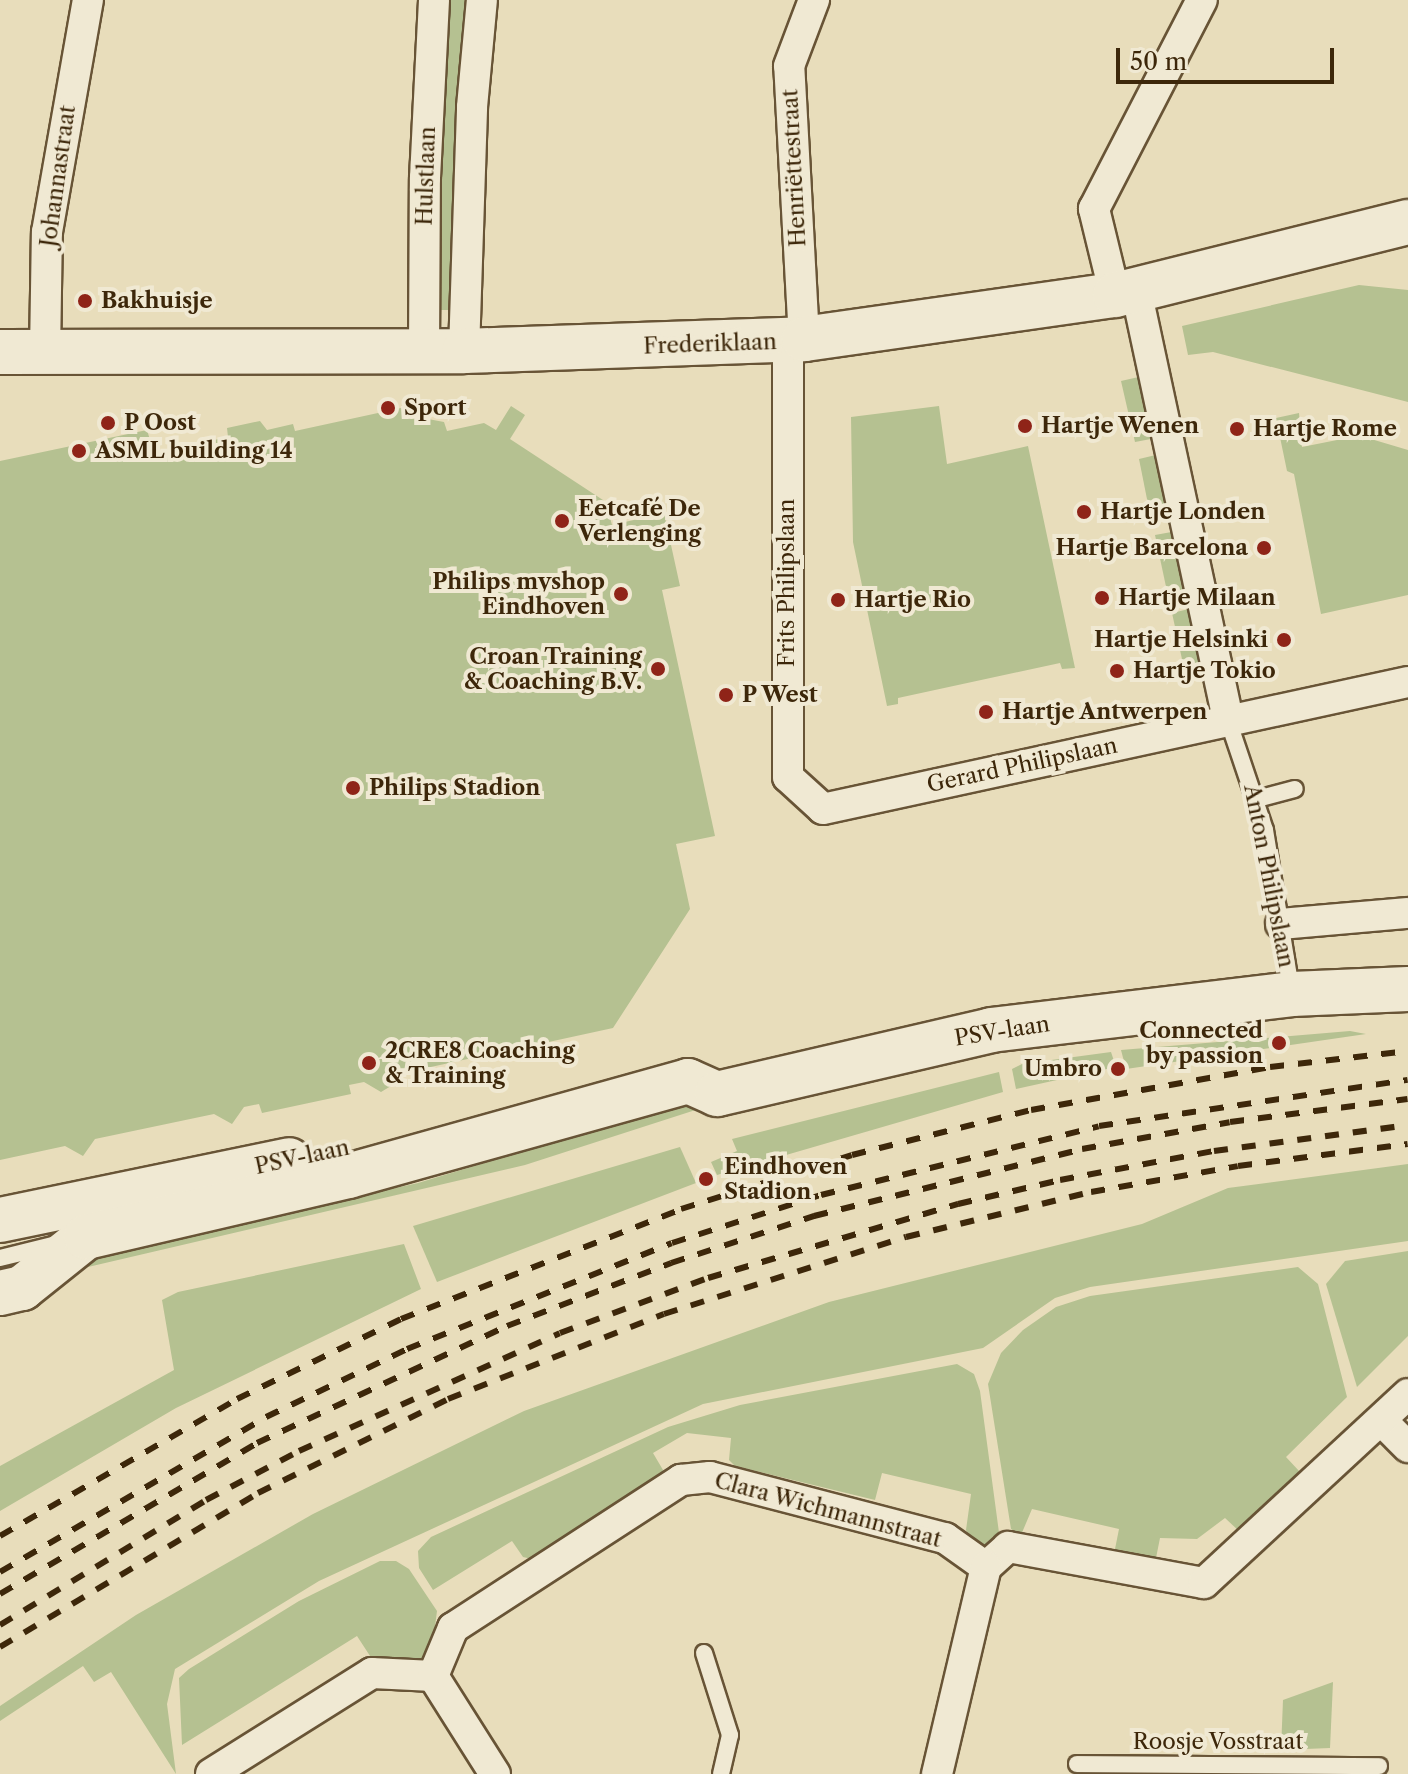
<!DOCTYPE html>
<meta charset="utf-8">
<style>
body{margin:0}
#map{position:relative;width:1408px;height:1774px;overflow:hidden;background:#e8ddbb;font-family:"Libre Caslon Text",serif}
div>[style]{position:absolute}
.green>*{inset:0;background:#b5c191}
.roads{filter:drop-shadow(2px 0 #685436) drop-shadow(-2px 0 #685436) drop-shadow(0 2px #685436) drop-shadow(0 -2px #685436)}
.lane>*{height:16px;margin:-8px;padding:0 8px;transform-origin:8px;border-radius:8px;background:#f0e9d3}
.street>*{height:30px;margin:-15px;padding:0 15px;transform-origin:15px;border-radius:15px;background:#f0e9d3}
.secondary>*{height:44px;margin:-22px;padding:0 22px;transform-origin:22px;border-radius:22px;background:#f0e9d3}
.rail>*{height:6px;margin-top:-3px;transform-origin:0;background:repeating-linear-gradient(90deg,#3d270a 0 14px,transparent 0 28px)}
.dots>*{width:22px;height:22px;translate:-50% -50%;box-sizing:border-box;border:4px solid #f0e9d3;border-radius:50%}
span{translate:-50% -50%;white-space:nowrap;text-align:center;line-height:1.15;-webkit-text-stroke:8px #f0e9d3;paint-order:stroke}
.street-label{font-size:22px;color:#3d270a}
.poi-label{font-size:22px;color:#3d270a;font-weight:700}
.left{translate:0 -50%;text-align:left}
.right{translate:-100% -50%;text-align:right}
.scale{position:absolute;left:1116px;top:48px;width:218px;height:36px;box-sizing:border-box;border:4px solid #3d270a;border-top:0;padding-left:10px;font-size:24px;line-height:28px;white-space:nowrap;color:#3d270a;-webkit-text-stroke:6px #f0e9d3;paint-order:stroke}
</style>
<div id="map">
<div class="green">
<i style="clip-path:polygon(446px 0,471px 0,455px 310px,431px 310px)"></i>
<i style="clip-path:polygon(1359px 285px,1408px 290px,1408px 402px,1213px 352px,1188px 355px,1182px 326px)"></i>
<i style="clip-path:polygon(1143px 376px,1156px 438px,1135px 442px,1121px 381px)"></i>
<i style="clip-path:polygon(424px 403px,428px 419px,444px 422px,447px 431px,484px 423px,496px 430px,511px 406px,525px 415px,510px 439px,606px 502px,612px 525px,664px 513px,680px 586px,662px 590px,715px 836px,676px 844px,690px 909px,613px 1028px,544px 1043px,534px 1059px,522px 1059px,513px 1049px,394px 1075px,391px 1086px,381px 1092px,364px 1082px,349px 1085px,351px 1094px,262px 1113px,259px 1104px,244px 1107px,232px 1124px,214px 1114px,95px 1139px,83px 1156px,65px 1146px,0 1160px,0 461px,147px 430px,154px 453px,228px 437px,227px 428px,260px 421px,267px 430px,293px 424px,295px 431px)"></i>
<i style="clip-path:polygon(939px 406px,947px 464px,1028px 446px,1075px 668px,1062px 669px,1060px 663px,898px 698px,898px 704px,887px 706px,853px 542px,851px 417px)"></i>
<i style="clip-path:polygon(1299px 413px,1302px 447px,1372px 433px,1371px 439px,1408px 450px,1408px 595px,1321px 614px,1294px 474px,1287px 471px,1276px 418px)"></i>
<i style="clip-path:polygon(1160px 454px,1173px 514px,1151px 519px,1139px 459px)"></i>
<i style="clip-path:polygon(1177px 531px,1190px 592px,1168px 596px,1155px 535px)"></i>
<i style="clip-path:polygon(1193px 608px,1206px 668px,1185px 673px,1172px 613px)"></i>
<i style="clip-path:polygon(1350px 1031px,1366px 1034px,1126px 1069px,1121px 1050px)"></i>
<i style="clip-path:polygon(1111px 1052px,1116px 1067px,1016px 1089px,1012px 1069px,1022px 1064px)"></i>
<i style="clip-path:polygon(999px 1072px,1003px 1092px,717px 1175px,711px 1162px,737px 1151px,732px 1139px)"></i>
<i style="clip-path:polygon(707px 1096px,711px 1105px,525px 1165px,88px 1267px,96px 1254px,418px 1183px)"></i>
<i style="clip-path:polygon(680px 1147px,696px 1183px,437px 1282px,413px 1226px)"></i>
<i style="clip-path:polygon(1408px 1164px,1408px 1241px,1090px 1287px,1055px 1298px,983px 1348px,703px 1404px,319px 1581px,175px 1669px,167px 1704px,176px 1774px,111px 1672px,94px 1682px,83px 1666px,0 1721px,0 1706px,136px 1615px,313px 1514px,524px 1411px,829px 1302px,1142px 1224px,1228px 1188px)"></i>
<i style="clip-path:polygon(404px 1244px,421px 1289px,176px 1408px,0 1511px,0 1466px,174px 1370px,162px 1300px,178px 1292px)"></i>
<i style="clip-path:polygon(1408px 1251px,1408px 1336px,1357px 1387px,1326px 1284px,1345px 1261px)"></i>
<i style="clip-path:polygon(1298px 1267px,1318px 1284px,1347px 1397px,1286px 1457px,1300px 1472px,1299px 1482px,1240px 1532px,1225px 1518px,1197px 1539px,1160px 1538px,1156px 1558px,1148px 1562px,1120px 1556px,1115px 1549px,1119px 1529px,1032px 1509px,1021px 1535px,1011px 1529px,988px 1384px,1001px 1353px,1023px 1330px,1056px 1307px,1090px 1296px)"></i>
<i style="clip-path:polygon(957px 1364px,974px 1374px,980px 1391px,1000px 1540px,994px 1556px,973px 1545px,966px 1530px,971px 1494px,882px 1473px,875px 1500px,735px 1466px,729px 1460px,731px 1438px,687px 1433px,653px 1453px,663px 1470px,660px 1479px,532px 1559px,523px 1557px,512px 1541px,433px 1590px,419px 1568px,418px 1551px,431px 1537px,668px 1427px,740px 1405px)"></i>
<i style="clip-path:polygon(380px 1561px,396px 1561px,409px 1569px,437px 1611px,431px 1658px,418px 1664px,372px 1659px,357px 1636px,182px 1745px,179px 1678px,189px 1669px,299px 1601px)"></i>
<i style="clip-path:polygon(1333px 1682px,1330px 1748px,1281px 1750px,1283px 1700px)"></i>
</div>
<div class="roads">
<div class="lane">
<i style="left:1228px;top:720px;width:116px;rotate:71.4deg"></i>
<i style="left:1265px;top:830px;width:166px;rotate:80.7deg"></i>
<i style="left:1257px;top:799px;width:39px;rotate:-15deg"></i>
<i style="left:0;top:1258px;width:55px;rotate:-13.8deg"></i>
<i style="left:704px;top:1653px;width:86px;rotate:72.4deg"></i>
<i style="left:730px;top:1735px;width:40px;rotate:103deg"></i>
<i style="left:1077px;top:1764px;width:302px;rotate:0.4deg"></i>
</div>
<div class="street">
<i style="left:1136px;top:290px;width:440px;rotate:77.9deg"></i>
<i style="left:1115px;top:295px;width:89px;rotate:-103.7deg"></i>
<i style="left:1094px;top:209px;width:235px;rotate:-62.7deg"></i>
<i style="left:804px;top:339px;width:273px;rotate:-93.1deg"></i>
<i style="left:789px;top:66px;width:71px;rotate:-69.3deg"></i>
<i style="left:788px;top:341px;width:436px;rotate:90deg"></i>
<i style="left:788px;top:777px;width:47px;rotate:42.4deg"></i>
<i style="left:823px;top:809px;width:599px;rotate:-12.25deg"></i>
<i style="left:464px;top:351px;width:244px;rotate:-88.1deg"></i>
<i style="left:472px;top:107px;width:107px;rotate:-84.7deg"></i>
<i style="left:424px;top:352px;width:174px;rotate:-89.7deg"></i>
<i style="left:425px;top:178px;width:178px;rotate:-87.1deg"></i>
<i style="left:45px;top:354px;width:122px;rotate:-89.1deg"></i>
<i style="left:47px;top:232px;width:236px;rotate:-80deg"></i>
<i style="left:1281px;top:924px;width:127px;rotate:-5deg"></i>
<i style="left:1382px;top:1421px;width:37px;rotate:45deg"></i>
<i style="left:433px;top:1676px;width:116px;rotate:57.7deg"></i>
<i style="left:211px;top:1774px;width:190px;rotate:-32.1deg"></i>
<i style="left:372px;top:1673px;width:61px;rotate:2.8deg"></i>
<i style="left:433px;top:1676px;width:52px;rotate:-67.4deg"></i>
<i style="left:453px;top:1628px;width:272px;rotate:-33deg"></i>
<i style="left:681px;top:1480px;width:29px;rotate:-6deg"></i>
<i style="left:710px;top:1477px;width:243px;rotate:14.6deg"></i>
<i style="left:945px;top:1538px;width:50px;rotate:35.3deg"></i>
<i style="left:986px;top:1567px;width:30px;rotate:-42deg"></i>
<i style="left:1008px;top:1547px;width:199px;rotate:10.4deg"></i>
<i style="left:1204px;top:1583px;width:278px;rotate:-42.8deg"></i>
<i style="left:937px;top:1774px;width:213px;rotate:-76.7deg"></i>
</div>
<div class="secondary">
<i style="left:0;top:352px;width:464px;rotate:-0.1deg"></i>
<i style="left:464px;top:351px;width:340px;rotate:-2deg"></i>
<i style="left:804px;top:339px;width:314px;rotate:-8.1deg"></i>
<i style="left:1115px;top:295px;width:302px;rotate:-14deg"></i>
<i style="left:0;top:1220px;width:295px;rotate:-11.7deg"></i>
<i style="left:0;top:1293px;width:23px;rotate:-13deg"></i>
<i style="left:22px;top:1288px;width:82px;rotate:-38.6deg"></i>
<i style="left:86px;top:1237px;width:269px;rotate:-13.1deg"></i>
<i style="left:348px;top:1176px;width:353px;rotate:-15.6deg"></i>
<i style="left:688px;top:1081px;width:32px;rotate:24deg"></i>
<i style="left:717px;top:1094px;width:281px;rotate:-13.1deg"></i>
<i style="left:991px;top:1030px;width:303px;rotate:-6.8deg"></i>
<i style="left:1292px;top:994px;width:116px;rotate:-2.5deg"></i>
</div>
</div>
<div class="rail">
<i style="left:0;top:1536px;width:274px;rotate:-30deg"></i>
<i style="left:237px;top:1399px;width:182px;rotate:-26deg"></i>
<i style="left:401px;top:1319px;width:301px;rotate:-21.4deg"></i>
<i style="left:681px;top:1209px;width:179px;rotate:-17.5deg"></i>
<i style="left:852px;top:1155px;width:185px;rotate:-14.1deg"></i>
<i style="left:1031px;top:1110px;width:243px;rotate:-10.2deg"></i>
<i style="left:1270px;top:1067px;width:139px;rotate:-6.6deg"></i>
<i style="left:0;top:1572px;width:308px;rotate:-30.2deg"></i>
<i style="left:266px;top:1417px;width:157px;rotate:-25.7deg"></i>
<i style="left:407px;top:1349px;width:285px;rotate:-21.8deg"></i>
<i style="left:672px;top:1243px;width:157px;rotate:-17.9deg"></i>
<i style="left:821px;top:1195px;width:286px;rotate:-13.9deg"></i>
<i style="left:1099px;top:1126px;width:312px;rotate:-8.5deg"></i>
<i style="left:0;top:1594px;width:298px;rotate:-30.4deg"></i>
<i style="left:257px;top:1443px;width:276px;rotate:-25.1deg"></i>
<i style="left:507px;top:1326px;width:176px;rotate:-21deg"></i>
<i style="left:671px;top:1263px;width:151px;rotate:-18.2deg"></i>
<i style="left:814px;top:1216px;width:276px;rotate:-14deg"></i>
<i style="left:1082px;top:1149px;width:150px;rotate:-10.3deg"></i>
<i style="left:1230px;top:1122px;width:179px;rotate:-7.4deg"></i>
<i style="left:0;top:1625px;width:241px;rotate:-31.2deg"></i>
<i style="left:206px;top:1500px;width:105px;rotate:-27.8deg"></i>
<i style="left:299px;top:1451px;width:286px;rotate:-24.3deg"></i>
<i style="left:560px;top:1333px;width:158px;rotate:-20.4deg"></i>
<i style="left:708px;top:1278px;width:261px;rotate:-16.5deg"></i>
<i style="left:958px;top:1204px;width:105px;rotate:-13.2deg"></i>
<i style="left:1060px;top:1180px;width:157px;rotate:-10.7deg"></i>
<i style="left:1214px;top:1151px;width:196px;rotate:-7.6deg"></i>
<i style="left:0;top:1647px;width:300px;rotate:-30.8deg"></i>
<i style="left:258px;top:1493px;width:212px;rotate:-26.3deg"></i>
<i style="left:448px;top:1399px;width:232px;rotate:-21.5deg"></i>
<i style="left:664px;top:1314px;width:254px;rotate:-17.7deg"></i>
<i style="left:906px;top:1237px;width:190px;rotate:-13.7deg"></i>
<i style="left:1091px;top:1192px;width:149px;rotate:-10deg"></i>
<i style="left:1238px;top:1166px;width:171px;rotate:-7.4deg"></i>
</div>
<div class="dots">
<i style="left:85px;top:301px;background:#8f2418"></i>
<i style="left:388px;top:408px;background:#8f2418"></i>
<i style="left:108px;top:423px;background:#8f2418"></i>
<i style="left:1025px;top:426px;background:#8f2418"></i>
<i style="left:1237px;top:429px;background:#8f2418"></i>
<i style="left:79px;top:451px;background:#8f2418"></i>
<i style="left:1084px;top:512px;background:#8f2418"></i>
<i style="left:562px;top:521px;background:#8f2418"></i>
<i style="left:1264px;top:548px;background:#8f2418"></i>
<i style="left:621px;top:594px;background:#8f2418"></i>
<i style="left:1102px;top:598px;background:#8f2418"></i>
<i style="left:838px;top:600px;background:#8f2418"></i>
<i style="left:1284px;top:640px;background:#8f2418"></i>
<i style="left:658px;top:669px;background:#8f2418"></i>
<i style="left:1117px;top:671px;background:#8f2418"></i>
<i style="left:726px;top:695px;background:#8f2418"></i>
<i style="left:986px;top:712px;background:#8f2418"></i>
<i style="left:353px;top:788px;background:#8f2418"></i>
<i style="left:1279px;top:1043px;background:#8f2418"></i>
<i style="left:369px;top:1063px;background:#8f2418"></i>
<i style="left:1118px;top:1069px;background:#8f2418"></i>
<i style="left:706px;top:1179px;background:#8f2418"></i>
</div>
<div class="street-label">
<span style="left:794px;top:168px;rotate:-93deg">Henriëttestraat</span>
<span style="left:58px;top:176px;rotate:-82deg">Johannastraat</span>
<span style="left:426px;top:176px;rotate:-88deg">Hulstlaan</span>
<span style="left:710px;top:344px;rotate:-2deg">Frederiklaan</span>
<span style="left:787px;top:583px;rotate:-90deg">Frits Philipslaan</span>
<span style="left:1022px;top:765px;rotate:-12deg">Gerard Philipslaan</span>
<span style="left:1269px;top:876px;rotate:79deg">Anton Philipslaan</span>
<span style="left:1002px;top:1031px;rotate:-9deg">PSV-laan</span>
<span style="left:302px;top:1157px;rotate:-12deg">PSV-laan</span>
<span style="left:828px;top:1510px;rotate:15deg">Clara Wichmannstraat</span>
<span style="left:1218px;top:1742px">Roosje Vosstraat</span>
</div>
<div class="poi-label">
<span class="left" style="left:101px;top:301px">Bakhuisje</span>
<span class="left" style="left:404px;top:408px">Sport</span>
<span class="left" style="left:124px;top:423px">P Oost</span>
<span class="left" style="left:1041px;top:426px">Hartje Wenen</span>
<span class="left" style="left:1253px;top:429px">Hartje Rome</span>
<span class="left" style="left:95px;top:451px">ASML building 14</span>
<span class="left" style="left:578px;top:521px">Eetcafé De<br>Verlenging</span>
<span class="left" style="left:1100px;top:512px">Hartje Londen</span>
<span class="right" style="left:1248px;top:548px">Hartje Barcelona</span>
<span class="right" style="left:605px;top:594px">Philips myshop<br>Eindhoven</span>
<span class="left" style="left:1118px;top:598px">Hartje Milaan</span>
<span class="left" style="left:854px;top:600px">Hartje Rio</span>
<span class="right" style="left:1268px;top:640px">Hartje Helsinki</span>
<span class="right" style="left:642px;top:669px">Croan Training<br>&amp; Coaching B.V.</span>
<span class="left" style="left:1133px;top:671px">Hartje Tokio</span>
<span class="left" style="left:742px;top:695px">P West</span>
<span class="left" style="left:1002px;top:712px">Hartje Antwerpen</span>
<span class="left" style="left:369px;top:788px">Philips Stadion</span>
<span class="right" style="left:1263px;top:1043px">Connected<br>by passion</span>
<span class="left" style="left:385px;top:1063px">2CRE8 Coaching<br>&amp; Training</span>
<span class="right" style="left:1102px;top:1069px">Umbro</span>
<span class="left" style="left:724px;top:1179px">Eindhoven<br>Stadion</span>
</div>
<div class="scale">50 m</div>
</div>
